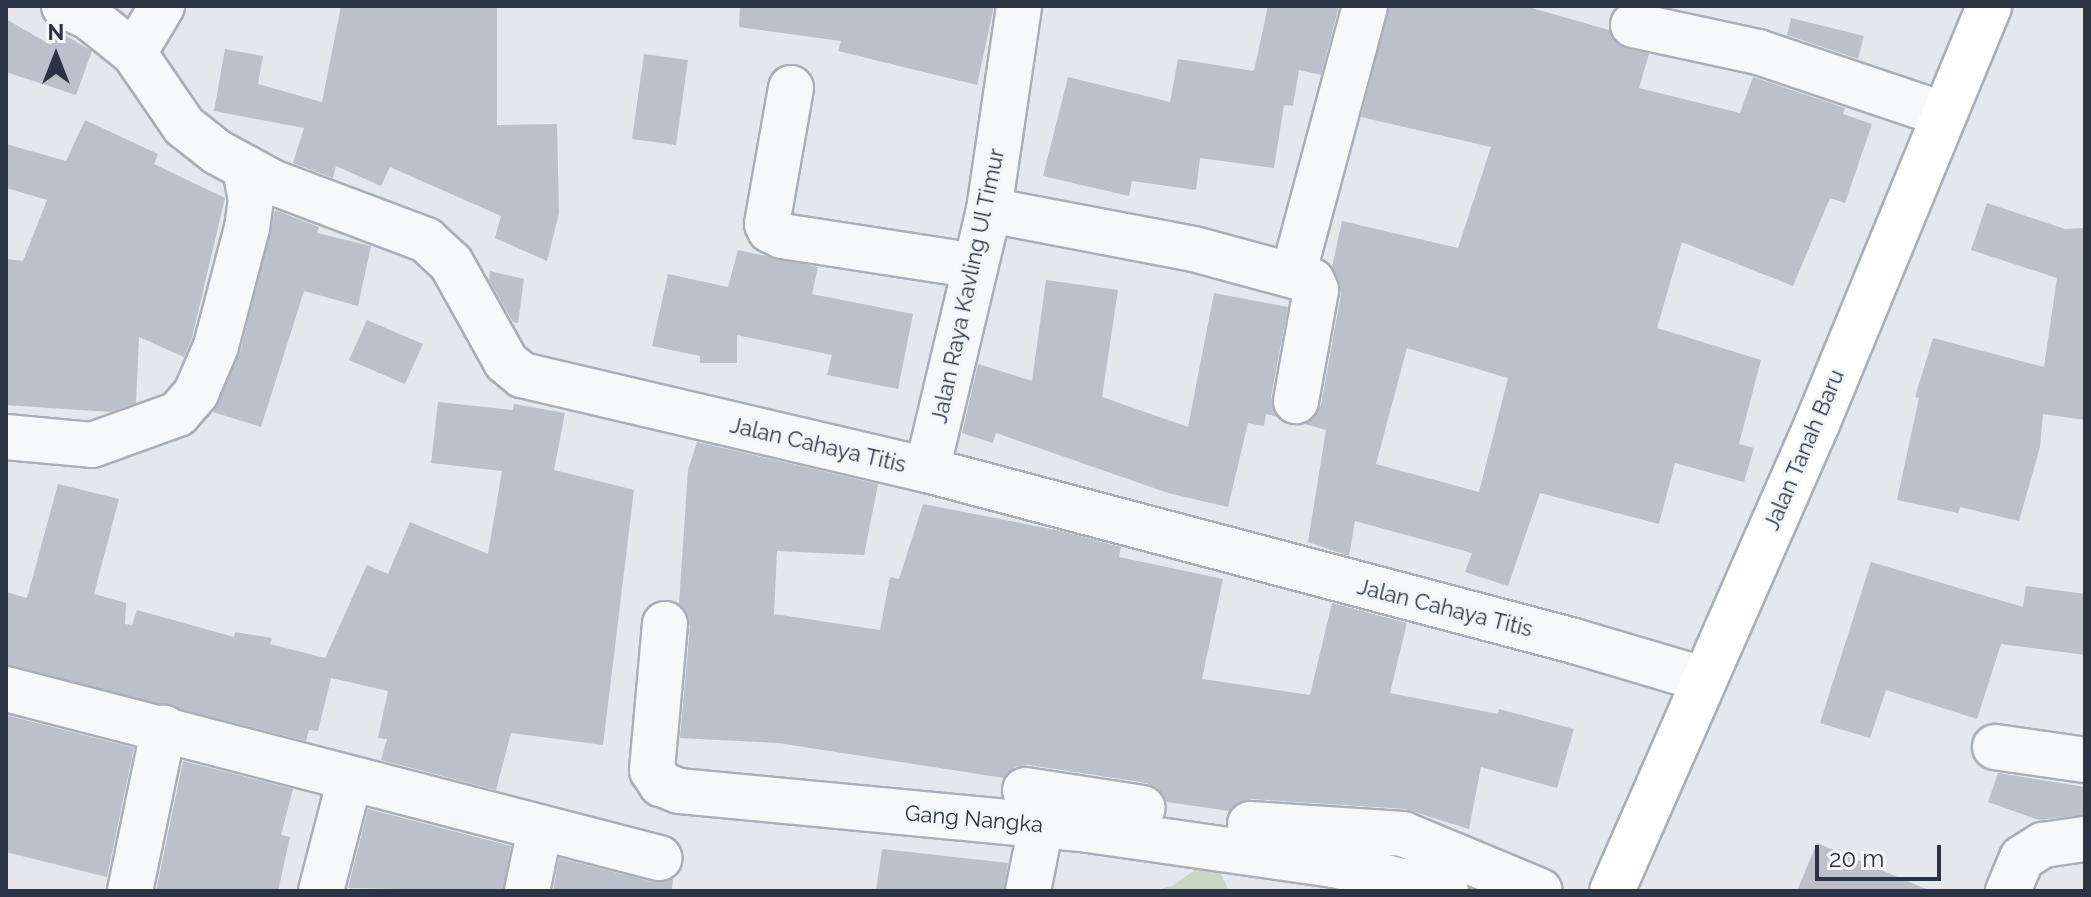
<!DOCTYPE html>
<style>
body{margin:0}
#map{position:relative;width:2091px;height:897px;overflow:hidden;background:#e4e7ec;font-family:Raleway,sans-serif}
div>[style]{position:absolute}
.green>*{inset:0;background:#c9d6c5}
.building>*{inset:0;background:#bbc0ca}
.roads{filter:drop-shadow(2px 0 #a9aeb7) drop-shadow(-2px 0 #a9aeb7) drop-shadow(0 2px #a9aeb7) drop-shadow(0 -2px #a9aeb7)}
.minor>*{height:44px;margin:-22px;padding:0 22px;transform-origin:22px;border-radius:22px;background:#f7f8fa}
.major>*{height:44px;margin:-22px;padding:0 22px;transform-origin:22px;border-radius:22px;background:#fff}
span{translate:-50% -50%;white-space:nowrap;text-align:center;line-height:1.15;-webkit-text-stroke:6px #f4f6f9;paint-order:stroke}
.street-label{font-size:22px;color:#2b3445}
.frame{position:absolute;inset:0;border:8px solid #2b3445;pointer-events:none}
.north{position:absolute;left:16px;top:16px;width:80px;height:80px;-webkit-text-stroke:6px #f4f6f9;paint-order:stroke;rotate:0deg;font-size:22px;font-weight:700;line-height:32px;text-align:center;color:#2b3445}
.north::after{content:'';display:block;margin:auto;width:28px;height:36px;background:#2b3445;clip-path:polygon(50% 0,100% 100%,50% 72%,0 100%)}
.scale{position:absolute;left:1815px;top:845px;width:126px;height:36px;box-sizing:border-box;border:4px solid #2b3445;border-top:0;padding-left:10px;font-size:24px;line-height:28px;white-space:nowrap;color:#2b3445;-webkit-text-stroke:6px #f4f6f9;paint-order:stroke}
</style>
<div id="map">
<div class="green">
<i style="clip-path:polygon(1195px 870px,1219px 870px,1229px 891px,1153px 891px,1172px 886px)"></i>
</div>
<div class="building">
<i style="clip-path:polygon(341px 6px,497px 6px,497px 125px,557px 124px,559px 213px,547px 261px,495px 238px,501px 216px,390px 167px,381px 186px,336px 166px,333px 178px,293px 163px,304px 128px,214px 111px,225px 49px,263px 56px,258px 84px,322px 102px)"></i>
<i style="clip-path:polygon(740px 6px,994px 6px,977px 85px,838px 51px,841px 41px,739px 27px)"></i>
<i style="clip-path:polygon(1268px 6px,1339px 6px,1321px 75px,1299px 70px,1293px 106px,1284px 105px,1274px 168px,1200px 158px,1196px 190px,1132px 181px,1129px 196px,1043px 176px,1068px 77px,1170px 102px,1178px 59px,1254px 71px)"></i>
<i style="clip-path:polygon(evenodd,1389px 6px,1525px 6px,1609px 30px,1617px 44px,1649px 54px,1639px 88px,1740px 113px,1753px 77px,1845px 108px,1843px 114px,1872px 124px,1845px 203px,1830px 198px,1793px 286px,1682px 242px,1657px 328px,1761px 360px,1739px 444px,1754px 448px,1744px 482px,1675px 463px,1659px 524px,1540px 493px,1508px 586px,1465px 572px,1472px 553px,1355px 521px,1349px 556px,1308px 542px,1326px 430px,1305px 424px,1321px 405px,1341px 294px,1332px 267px,1342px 221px,1458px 248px,1491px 147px,1361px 117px,1389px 6px,1407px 348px,1508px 378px,1479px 492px,1376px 464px,1407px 348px)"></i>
<i style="clip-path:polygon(1791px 18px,1864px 36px,1858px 59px,1787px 35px)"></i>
<i style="clip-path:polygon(6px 19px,51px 45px,56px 30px,92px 51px,76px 95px,6px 72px)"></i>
<i style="clip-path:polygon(644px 54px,688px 60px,676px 145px,632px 139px)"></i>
<i style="clip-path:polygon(85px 120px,158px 154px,154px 164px,225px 198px,192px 338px,184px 357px,139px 337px,136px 403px,110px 412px,6px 405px,6px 259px,23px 261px,47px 200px,6px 188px,6px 144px,66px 161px)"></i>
<i style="clip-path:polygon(1987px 203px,2065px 229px,2085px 228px,2085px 420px,2043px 414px,2040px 447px,2019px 521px,1960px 507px,1958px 513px,1897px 500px,1919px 398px,1915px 397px,1933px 338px,2044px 367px,2057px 278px,1971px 250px)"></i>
<i style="clip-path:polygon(275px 210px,319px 227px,317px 233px,371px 246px,358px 306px,304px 291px,261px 427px,213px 412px,240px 353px)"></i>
<i style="clip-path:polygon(738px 250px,818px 267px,812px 294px,913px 314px,898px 389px,827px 375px,832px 355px,737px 335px,737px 363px,700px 363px,700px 356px,652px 346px,668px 274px,728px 287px)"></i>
<i style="clip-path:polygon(490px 271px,524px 279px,518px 323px,513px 322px,489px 280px)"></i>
<i style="clip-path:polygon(1046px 280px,1118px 290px,1102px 397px,1188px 427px,1214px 293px,1288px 307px,1271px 397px,1278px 417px,1266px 414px,1264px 426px,1248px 423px,1228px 507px,1168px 493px,996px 433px,993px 443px,962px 433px,978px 364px,1032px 381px)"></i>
<i style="clip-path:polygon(367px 320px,423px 344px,405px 384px,349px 360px)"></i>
<i style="clip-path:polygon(438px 402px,513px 410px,514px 404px,565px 413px,554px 470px,634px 490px,603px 745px,511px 733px,496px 790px,381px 760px,387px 739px,378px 738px,388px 691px,331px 678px,318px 731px,309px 730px,306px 741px,6px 665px,6px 592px,27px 598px,58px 484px,119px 499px,94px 594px,126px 603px,125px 624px,132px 625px,137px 610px,234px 637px,235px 632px,272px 638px,270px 644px,325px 658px,367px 565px,388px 574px,410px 522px,488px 554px,502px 471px,431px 463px)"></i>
<i style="clip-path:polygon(697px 442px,878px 484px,864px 555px,777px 551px,774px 614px,880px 630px,890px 577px,899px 579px,923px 504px,1061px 531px,1121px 547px,1119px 557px,1223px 579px,1202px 679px,1310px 695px,1332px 603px,1407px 623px,1390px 693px,1498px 714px,1499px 709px,1574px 729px,1557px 788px,1481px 767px,1469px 829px,1405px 809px,1252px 799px,1229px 811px,1167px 802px,1159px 789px,1147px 783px,1029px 765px,1015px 767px,1004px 778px,778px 743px,680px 738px,690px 626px,679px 604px,688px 470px)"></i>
<i style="clip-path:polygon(1871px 562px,2023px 607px,2026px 586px,2085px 594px,2085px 655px,2001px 644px,1977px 719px,1886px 690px,1870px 738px,1820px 723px)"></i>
<i style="clip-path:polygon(6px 715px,134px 748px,107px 877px,6px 852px)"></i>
<i style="clip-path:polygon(183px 761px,293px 789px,281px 835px,290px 837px,278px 891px,156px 891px)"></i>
<i style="clip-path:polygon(1998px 773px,2085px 787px,2085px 815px,2039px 820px,1988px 802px)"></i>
<i style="clip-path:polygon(368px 809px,511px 846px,503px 891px,348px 888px)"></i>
<i style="clip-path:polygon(1817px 843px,1931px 891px,1797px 891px)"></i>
<i style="clip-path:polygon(882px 849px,1008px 863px,1004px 891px,876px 891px)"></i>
<i style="clip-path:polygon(559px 858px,653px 882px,673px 878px,672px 891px,553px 891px)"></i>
</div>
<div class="roads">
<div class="minor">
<i style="left:64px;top:6px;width:27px;rotate:24deg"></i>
<i style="left:89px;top:17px;width:58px;rotate:38.7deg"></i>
<i style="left:134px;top:53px;width:88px;rotate:55.6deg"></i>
<i style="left:184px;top:126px;width:42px;rotate:38.2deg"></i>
<i style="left:217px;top:152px;width:63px;rotate:28.6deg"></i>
<i style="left:272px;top:182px;width:165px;rotate:20.6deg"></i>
<i style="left:426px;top:240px;width:34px;rotate:43deg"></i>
<i style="left:451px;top:263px;width:113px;rotate:60.9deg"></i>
<i style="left:506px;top:362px;width:21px;rotate:39deg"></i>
<i style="left:522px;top:375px;width:416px;rotate:13.2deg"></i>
<i style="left:927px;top:470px;width:669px;rotate:14.8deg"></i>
<i style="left:1574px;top:641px;width:134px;rotate:16.5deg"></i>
<i style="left:1633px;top:25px;width:128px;rotate:12.2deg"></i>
<i style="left:1758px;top:52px;width:194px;rotate:18.6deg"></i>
<i style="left:134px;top:53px;width:55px;rotate:-59.2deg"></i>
<i style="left:791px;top:88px;width:138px;rotate:100deg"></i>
<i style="left:767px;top:224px;width:7px;rotate:63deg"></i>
<i style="left:770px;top:230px;width:13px;rotate:27deg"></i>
<i style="left:782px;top:236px;width:195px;rotate:8.8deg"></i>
<i style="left:989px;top:210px;width:209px;rotate:10.8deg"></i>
<i style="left:1194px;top:249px;width:122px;rotate:15.2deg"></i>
<i style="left:1312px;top:281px;width:10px;rotate:66deg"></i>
<i style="left:1316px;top:290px;width:113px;rotate:100.2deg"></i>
<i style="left:1293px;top:275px;width:278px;rotate:-75deg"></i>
<i style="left:6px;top:437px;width:86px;rotate:5.3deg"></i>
<i style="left:92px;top:445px;width:91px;rotate:-19.8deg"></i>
<i style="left:178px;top:414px;width:28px;rotate:-49deg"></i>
<i style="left:196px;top:393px;width:51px;rotate:-66.9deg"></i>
<i style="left:216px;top:346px;width:122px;rotate:-75.3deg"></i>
<i style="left:247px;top:228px;width:28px;rotate:-82deg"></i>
<i style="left:251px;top:200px;width:32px;rotate:-101deg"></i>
<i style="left:927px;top:470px;width:267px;rotate:-76.6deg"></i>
<i style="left:989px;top:210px;width:206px;rotate:-81.6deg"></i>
<i style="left:665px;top:624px;width:147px;rotate:95.1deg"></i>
<i style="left:652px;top:770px;width:17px;rotate:57deg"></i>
<i style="left:661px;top:784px;width:19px;rotate:21deg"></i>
<i style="left:679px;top:791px;width:411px;rotate:5.4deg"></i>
<i style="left:1088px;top:830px;width:248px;rotate:8.1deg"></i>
<i style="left:1334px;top:865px;width:115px;rotate:13.1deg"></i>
<i style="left:6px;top:689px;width:675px;rotate:14.51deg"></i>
<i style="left:1995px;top:747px;width:91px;rotate:8.2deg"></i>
<i style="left:1025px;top:790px;width:119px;rotate:8.7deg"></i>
<i style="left:1250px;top:824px;width:153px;rotate:3.7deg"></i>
<i style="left:1403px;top:834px;width:148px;rotate:22.6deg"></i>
<i style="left:130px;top:891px;width:167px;rotate:-78.3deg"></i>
<i style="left:321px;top:891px;width:116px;rotate:-75.5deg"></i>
<i style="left:527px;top:891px;width:63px;rotate:-78.2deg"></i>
<i style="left:1028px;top:891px;width:66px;rotate:-78.7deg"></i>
<i style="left:2008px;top:891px;width:36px;rotate:-67deg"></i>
<i style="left:2022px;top:858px;width:25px;rotate:-32deg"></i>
<i style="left:2043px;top:845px;width:42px;rotate:-8.1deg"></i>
</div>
<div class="major">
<i style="left:1612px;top:891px;width:510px;rotate:-66.3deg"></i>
<i style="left:1817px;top:424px;width:452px;rotate:-67.6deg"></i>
</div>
</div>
<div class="street-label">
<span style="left:968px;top:286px;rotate:-78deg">Jalan Raya Kavling Ul Timur</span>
<span style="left:818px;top:445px;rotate:13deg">Jalan Cahaya Titis</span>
<span style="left:1804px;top:450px;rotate:-67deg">Jalan Tanah Baru</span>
<span style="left:1445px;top:608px;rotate:14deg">Jalan Cahaya Titis</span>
<span style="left:974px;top:819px;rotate:5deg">Gang Nangka</span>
</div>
<div class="frame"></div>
<div class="north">N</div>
<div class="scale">20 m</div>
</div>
